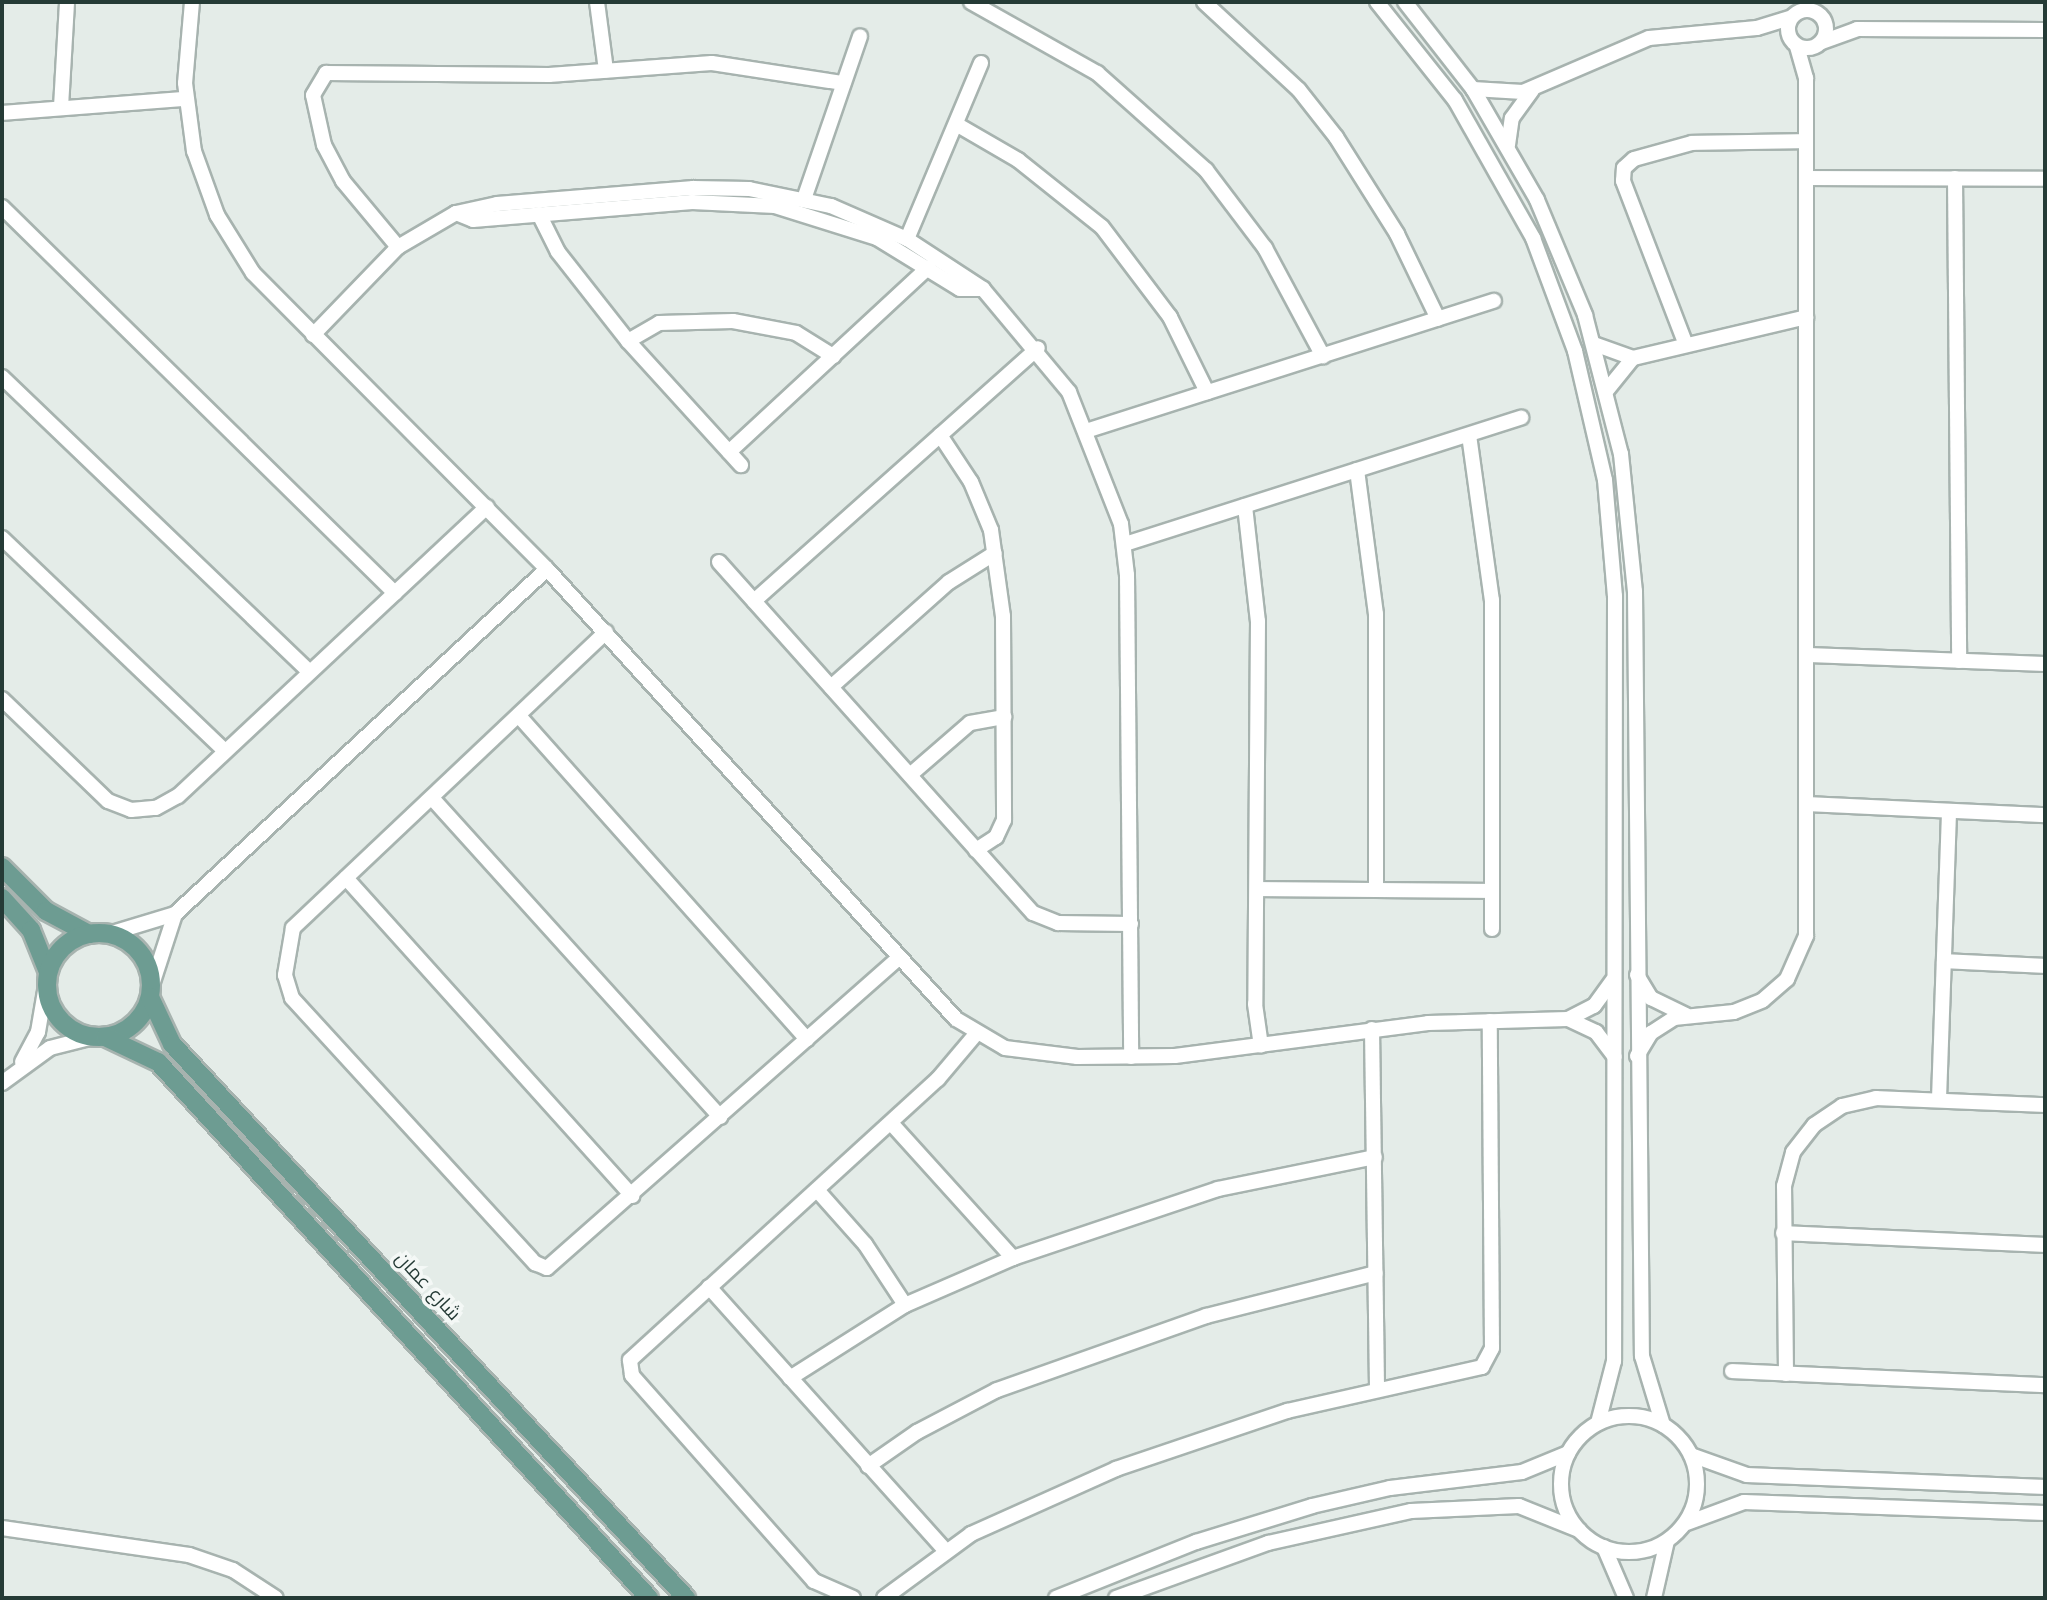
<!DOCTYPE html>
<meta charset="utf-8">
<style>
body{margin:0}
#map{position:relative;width:2047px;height:1600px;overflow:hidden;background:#e4ece8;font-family:"Work Sans",Cairo,sans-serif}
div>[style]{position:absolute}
.roads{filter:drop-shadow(2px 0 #a7b3af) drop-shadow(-2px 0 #a7b3af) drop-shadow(0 2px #a7b3af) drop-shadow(0 -2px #a7b3af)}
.minor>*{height:14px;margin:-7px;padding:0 7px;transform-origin:7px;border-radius:7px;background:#fff}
.minor>.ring{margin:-7px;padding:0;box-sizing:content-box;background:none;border:14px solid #fff;border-radius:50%}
.major>*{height:18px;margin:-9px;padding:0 9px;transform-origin:9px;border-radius:9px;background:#6d9c92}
.major>.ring{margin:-9px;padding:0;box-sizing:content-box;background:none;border:18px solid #6d9c92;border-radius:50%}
span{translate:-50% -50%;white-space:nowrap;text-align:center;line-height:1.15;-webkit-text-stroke:7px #f4f8f6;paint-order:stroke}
.street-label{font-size:19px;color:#253b36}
.frame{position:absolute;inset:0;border:4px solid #253b36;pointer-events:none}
</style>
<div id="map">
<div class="roads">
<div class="minor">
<i style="left:192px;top:2px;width:81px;rotate:94.9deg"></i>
<i style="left:185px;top:83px;width:69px;rotate:82.5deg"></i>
<i style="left:194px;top:151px;width:68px;rotate:70.2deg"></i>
<i style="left:217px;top:215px;width:68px;rotate:58.2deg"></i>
<i style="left:253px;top:273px;width:417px;rotate:45.2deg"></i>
<i style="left:547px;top:569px;width:608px;rotate:47.73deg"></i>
<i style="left:956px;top:1019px;width:57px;rotate:30.6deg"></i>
<i style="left:1005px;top:1048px;width:73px;rotate:7.1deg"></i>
<i style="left:1077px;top:1057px;width:98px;rotate:-0.6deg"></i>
<i style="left:1175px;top:1056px;width:255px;rotate:-7.4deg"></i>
<i style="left:1428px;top:1023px;width:140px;rotate:-1.6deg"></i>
<i style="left:1568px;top:1019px;width:31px;rotate:25deg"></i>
<i style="left:1596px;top:1032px;width:31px;rotate:53deg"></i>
<i style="left:597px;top:2px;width:69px;rotate:82.5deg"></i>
<i style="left:971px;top:2px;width:145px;rotate:29.4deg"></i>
<i style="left:1097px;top:73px;width:146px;rotate:41.7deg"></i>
<i style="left:1206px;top:170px;width:98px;rotate:52.9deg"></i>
<i style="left:1265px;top:248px;width:123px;rotate:61.8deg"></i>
<i style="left:1204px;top:2px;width:129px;rotate:42.8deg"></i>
<i style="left:1299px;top:90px;width:60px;rotate:51.8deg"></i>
<i style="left:1336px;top:137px;width:115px;rotate:57.8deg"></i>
<i style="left:1397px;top:234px;width:94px;rotate:64.2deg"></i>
<i style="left:1377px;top:2px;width:125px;rotate:51.5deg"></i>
<i style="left:1455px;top:100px;width:159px;rotate:60.5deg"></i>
<i style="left:1533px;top:238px;width:121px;rotate:69.6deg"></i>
<i style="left:1575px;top:351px;width:132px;rotate:76.9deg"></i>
<i style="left:1605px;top:480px;width:116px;rotate:85.1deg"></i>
<i style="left:1615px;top:596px;width:765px;rotate:90.07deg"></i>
<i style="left:1614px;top:1361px;width:64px;rotate:104.5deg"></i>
<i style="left:1405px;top:2px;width:110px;rotate:52deg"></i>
<i style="left:1473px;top:89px;width:128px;rotate:60deg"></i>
<i style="left:1537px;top:200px;width:125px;rotate:67.3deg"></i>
<i style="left:1585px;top:315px;width:144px;rotate:75.5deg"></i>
<i style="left:1621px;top:454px;width:138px;rotate:84.2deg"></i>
<i style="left:1635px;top:591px;width:765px;rotate:89.48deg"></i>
<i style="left:1642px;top:1356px;width:72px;rotate:73.1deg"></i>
<i class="ring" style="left:1788px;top:10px;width:24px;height:24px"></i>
<i style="left:1822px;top:42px;width:37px;rotate:-20deg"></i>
<i style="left:1857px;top:29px;width:188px;rotate:0.3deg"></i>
<i style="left:1473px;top:89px;width:50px;rotate:3.4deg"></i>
<i style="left:1523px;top:92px;width:137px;rotate:-23.2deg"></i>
<i style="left:1649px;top:38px;width:108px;rotate:-5.3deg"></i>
<i style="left:1757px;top:28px;width:34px;rotate:-17deg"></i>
<i style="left:61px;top:107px;width:105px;rotate:-86.7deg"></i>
<i style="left:2px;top:113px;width:184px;rotate:-4.4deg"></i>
<i style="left:956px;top:124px;width:72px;rotate:30.1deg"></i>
<i style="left:1018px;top:160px;width:107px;rotate:38.6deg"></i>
<i style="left:1102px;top:227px;width:113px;rotate:52.9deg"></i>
<i style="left:1170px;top:317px;width:84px;rotate:63.7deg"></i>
<i style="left:1508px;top:145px;width:27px;rotate:-82deg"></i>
<i style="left:1512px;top:118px;width:34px;rotate:-54deg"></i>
<i style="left:1806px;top:178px;width:239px;rotate:0.2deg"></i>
<i style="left:1955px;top:178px;width:483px;rotate:89.5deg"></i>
<i style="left:804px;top:199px;width:172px;rotate:-71deg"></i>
<i style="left:2px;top:207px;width:551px;rotate:44.49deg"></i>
<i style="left:456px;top:213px;width:18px;rotate:22deg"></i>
<i style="left:473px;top:220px;width:220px;rotate:-4.7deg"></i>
<i style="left:692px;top:202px;width:83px;rotate:2.8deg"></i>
<i style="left:775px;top:206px;width:107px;rotate:17.4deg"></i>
<i style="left:877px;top:238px;width:97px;rotate:31.6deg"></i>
<i style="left:960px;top:289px;width:23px"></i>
<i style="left:539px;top:214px;width:42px;rotate:63.4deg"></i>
<i style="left:558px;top:252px;width:113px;rotate:51.8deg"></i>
<i style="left:628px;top:341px;width:168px;rotate:47.7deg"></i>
<i style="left:907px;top:239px;width:191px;rotate:-67.2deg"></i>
<i style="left:398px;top:247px;width:86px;rotate:-129.8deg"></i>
<i style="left:343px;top:181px;width:41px;rotate:-117.8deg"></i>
<i style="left:324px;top:145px;width:51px;rotate:-102.4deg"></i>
<i style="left:313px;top:95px;width:26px;rotate:-59deg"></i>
<i style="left:326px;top:73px;width:223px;rotate:0.5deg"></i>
<i style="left:549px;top:75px;width:163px;rotate:-4.2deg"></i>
<i style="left:712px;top:63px;width:133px;rotate:8.7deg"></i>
<i style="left:313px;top:335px;width:122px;rotate:-46deg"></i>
<i style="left:398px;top:247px;width:67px;rotate:-30.4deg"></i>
<i style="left:456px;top:213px;width:42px;rotate:-12.4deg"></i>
<i style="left:497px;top:204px;width:197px;rotate:-4.7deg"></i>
<i style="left:693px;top:188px;width:56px;rotate:1deg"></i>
<i style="left:749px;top:189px;width:84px;rotate:11.7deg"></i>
<i style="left:831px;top:206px;width:83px;rotate:23.5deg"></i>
<i style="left:907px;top:239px;width:91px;rotate:33.3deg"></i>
<i style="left:983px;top:289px;width:134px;rotate:50.1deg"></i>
<i style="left:1069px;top:392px;width:142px;rotate:68.5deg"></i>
<i style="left:1121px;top:524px;width:51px;rotate:83.3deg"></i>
<i style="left:1127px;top:575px;width:482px;rotate:89.5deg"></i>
<i style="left:628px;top:341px;width:36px;rotate:-30deg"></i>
<i style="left:659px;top:323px;width:74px;rotate:-1.5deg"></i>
<i style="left:733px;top:321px;width:64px;rotate:10.8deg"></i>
<i style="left:796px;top:333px;width:44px;rotate:31.9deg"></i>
<i style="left:1594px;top:344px;width:41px;rotate:19.7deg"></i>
<i style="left:1633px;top:358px;width:178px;rotate:-13.3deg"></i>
<i style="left:1686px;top:345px;width:176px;rotate:-111deg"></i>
<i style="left:1623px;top:181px;width:13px;rotate:-86deg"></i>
<i style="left:1624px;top:168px;width:13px;rotate:-42deg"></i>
<i style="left:1634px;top:159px;width:60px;rotate:-15.4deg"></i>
<i style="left:1692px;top:143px;width:114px;rotate:-1deg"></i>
<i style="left:2px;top:377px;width:426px;rotate:43.8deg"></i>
<i style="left:1607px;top:390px;width:41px;rotate:-50.9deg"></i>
<i style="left:1089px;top:430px;width:425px;rotate:-17.7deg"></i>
<i style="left:940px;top:435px;width:56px;rotate:56.6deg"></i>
<i style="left:971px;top:482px;width:52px;rotate:67.4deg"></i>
<i style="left:991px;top:530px;width:87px;rotate:82.1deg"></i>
<i style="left:1003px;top:616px;width:204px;rotate:89.7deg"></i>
<i style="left:1004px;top:820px;width:19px;rotate:115deg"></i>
<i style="left:996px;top:837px;width:24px;rotate:147deg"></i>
<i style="left:1469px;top:435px;width:167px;rotate:82.1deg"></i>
<i style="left:1492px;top:600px;width:329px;rotate:90deg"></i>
<i style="left:729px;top:452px;width:272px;rotate:-42.8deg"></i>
<i style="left:1357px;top:470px;width:145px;rotate:82.5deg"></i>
<i style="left:1376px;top:614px;width:276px;rotate:90deg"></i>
<i style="left:1245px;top:506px;width:116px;rotate:83.6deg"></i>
<i style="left:1258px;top:621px;width:383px;rotate:90.4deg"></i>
<i style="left:1255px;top:1004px;width:42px;rotate:81.9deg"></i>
<i style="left:2px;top:538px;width:308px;rotate:43.7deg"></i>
<i style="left:1125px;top:544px;width:416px;rotate:-17.7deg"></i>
<i style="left:719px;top:562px;width:471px;rotate:48.2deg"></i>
<i style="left:1033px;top:913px;width:27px;rotate:22deg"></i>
<i style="left:1058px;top:923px;width:73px;rotate:0.8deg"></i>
<i style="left:754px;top:601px;width:380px;rotate:-41.7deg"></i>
<i style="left:606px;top:632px;width:431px;rotate:136.6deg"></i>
<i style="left:293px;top:928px;width:48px;rotate:99.7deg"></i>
<i style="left:285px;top:975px;width:24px;rotate:73deg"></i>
<i style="left:292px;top:998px;width:360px;rotate:47.5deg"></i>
<i style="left:535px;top:1263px;width:13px;rotate:23deg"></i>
<i style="left:547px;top:1268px;width:468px;rotate:-41.4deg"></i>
<i style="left:1809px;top:655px;width:236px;rotate:2.2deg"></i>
<i style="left:831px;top:687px;width:158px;rotate:-41.7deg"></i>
<i style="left:949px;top:582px;width:54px;rotate:-32.2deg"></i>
<i style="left:2px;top:699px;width:147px;rotate:43.9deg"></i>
<i style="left:108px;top:801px;width:25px;rotate:21deg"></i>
<i style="left:131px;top:810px;width:25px;rotate:-5deg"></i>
<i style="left:156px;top:808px;width:25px;rotate:-29deg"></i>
<i style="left:178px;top:796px;width:423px;rotate:-43.1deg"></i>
<i style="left:519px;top:716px;width:433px;rotate:48.3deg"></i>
<i style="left:910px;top:775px;width:79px;rotate:-40.9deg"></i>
<i style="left:970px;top:723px;width:35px;rotate:-10deg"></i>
<i style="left:432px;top:798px;width:430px;rotate:47.9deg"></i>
<i style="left:1808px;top:804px;width:237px;rotate:2.7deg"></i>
<i style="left:346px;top:878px;width:428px;rotate:48deg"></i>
<i style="left:1258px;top:889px;width:234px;rotate:0.5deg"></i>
<i style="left:109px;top:934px;width:69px;rotate:-16.9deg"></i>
<i style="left:175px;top:914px;width:507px;rotate:-42.84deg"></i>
<i style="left:1944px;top:961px;width:101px;rotate:2.8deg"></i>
<i style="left:1637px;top:975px;width:27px;rotate:59deg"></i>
<i style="left:1651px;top:998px;width:39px;rotate:26deg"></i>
<i style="left:151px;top:988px;width:78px;rotate:-72deg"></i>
<i style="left:1568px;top:1019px;width:29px;rotate:-27deg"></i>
<i style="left:1594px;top:1006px;width:32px;rotate:-54deg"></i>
<i style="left:1372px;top:1029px;width:361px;rotate:89.2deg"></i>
<i style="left:1637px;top:1056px;width:27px;rotate:-59deg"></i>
<i style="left:1651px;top:1033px;width:27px;rotate:-33deg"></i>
<i style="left:1674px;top:1018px;width:60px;rotate:-5.7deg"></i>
<i style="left:1734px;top:1012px;width:31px;rotate:-22deg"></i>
<i style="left:1763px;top:1000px;width:32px;rotate:-41deg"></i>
<i style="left:1787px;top:979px;width:47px;rotate:-66.2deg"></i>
<i style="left:1806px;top:936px;width:858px;rotate:-90deg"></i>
<i style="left:1806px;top:78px;width:33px;rotate:-106deg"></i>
<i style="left:22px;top:1062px;width:34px;rotate:-62deg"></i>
<i style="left:38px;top:1032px;width:48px;rotate:-80.3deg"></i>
<i style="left:2px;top:1083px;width:59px;rotate:-36.1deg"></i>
<i style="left:50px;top:1048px;width:44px;rotate:-14.3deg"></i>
<i style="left:1939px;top:1099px;width:288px;rotate:-88deg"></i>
<i style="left:891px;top:1123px;width:182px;rotate:47.9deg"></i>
<i style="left:817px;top:1190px;width:72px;rotate:48.4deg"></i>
<i style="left:865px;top:1244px;width:73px;rotate:56.7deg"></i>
<i style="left:1783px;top:1233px;width:262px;rotate:2.6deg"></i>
<i style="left:709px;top:1287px;width:353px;rotate:48.1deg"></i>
<i style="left:1732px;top:1371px;width:313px;rotate:2.6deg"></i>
<i style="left:1786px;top:1374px;width:188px;rotate:-90.6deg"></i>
<i style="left:1784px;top:1186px;width:35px;rotate:-75deg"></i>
<i style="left:1793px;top:1152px;width:34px;rotate:-52deg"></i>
<i style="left:1814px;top:1125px;width:34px;rotate:-34deg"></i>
<i style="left:1842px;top:1106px;width:35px;rotate:-13deg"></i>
<i style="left:1876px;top:1098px;width:169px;rotate:2.4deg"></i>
<i style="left:790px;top:1378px;width:136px;rotate:-32.4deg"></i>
<i style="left:905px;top:1305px;width:118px;rotate:-23.5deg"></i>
<i style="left:1013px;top:1258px;width:216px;rotate:-18.6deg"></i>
<i style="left:1218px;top:1189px;width:160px;rotate:-11.5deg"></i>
<i class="ring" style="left:1561px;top:1416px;width:122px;height:122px"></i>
<i style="left:1691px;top:1455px;width:59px;rotate:19.7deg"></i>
<i style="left:1747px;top:1475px;width:298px;rotate:2.3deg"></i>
<i style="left:868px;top:1466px;width:60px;rotate:-34.8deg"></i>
<i style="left:917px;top:1432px;width:90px;rotate:-27.7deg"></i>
<i style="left:997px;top:1390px;width:222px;rotate:-19.5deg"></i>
<i style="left:1206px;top:1316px;width:175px;rotate:-14.2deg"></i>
<i style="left:1687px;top:1523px;width:61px;rotate:-20.2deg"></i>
<i style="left:1744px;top:1502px;width:301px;rotate:2.1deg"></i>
<i style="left:2px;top:1528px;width:189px;rotate:8.2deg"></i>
<i style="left:189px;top:1555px;width:46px;rotate:18.8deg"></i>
<i style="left:233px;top:1570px;width:51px;rotate:33.1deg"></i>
<i style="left:1604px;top:1547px;width:56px;rotate:66.7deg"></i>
<i style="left:853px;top:1598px;width:43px;rotate:-156.4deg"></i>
<i style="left:814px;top:1581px;width:275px;rotate:-131.5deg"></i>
<i style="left:632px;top:1375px;width:15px;rotate:-98deg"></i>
<i style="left:630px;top:1360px;width:417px;rotate:-42.4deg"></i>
<i style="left:938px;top:1079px;width:59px;rotate:-49.8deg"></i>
<i style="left:884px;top:1598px;width:108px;rotate:-36.3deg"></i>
<i style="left:971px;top:1534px;width:159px;rotate:-24.1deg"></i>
<i style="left:1116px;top:1469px;width:181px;rotate:-18.7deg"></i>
<i style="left:1287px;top:1411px;width:200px;rotate:-12.7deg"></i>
<i style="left:1482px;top:1367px;width:21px;rotate:-62deg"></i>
<i style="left:1492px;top:1348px;width:327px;rotate:-90.4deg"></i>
<i style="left:1056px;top:1598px;width:151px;rotate:-21.8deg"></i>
<i style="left:1196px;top:1542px;width:121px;rotate:-17.2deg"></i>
<i style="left:1312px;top:1506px;width:80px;rotate:-13deg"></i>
<i style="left:1390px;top:1488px;width:133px;rotate:-6.9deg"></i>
<i style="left:1522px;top:1472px;width:50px;rotate:-22.4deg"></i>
<i style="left:1116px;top:1598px;width:162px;rotate:-19.9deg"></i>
<i style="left:1268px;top:1543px;width:147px;rotate:-12.6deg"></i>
<i style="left:1411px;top:1511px;width:108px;rotate:-2.7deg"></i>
<i style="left:1519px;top:1506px;width:65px;rotate:21.8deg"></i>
<i style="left:1654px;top:1598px;width:58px;rotate:-77.2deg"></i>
</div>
<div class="major">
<i style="left:2px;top:867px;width:62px;rotate:45deg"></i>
<i style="left:46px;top:911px;width:49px;rotate:28.1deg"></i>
<i style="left:2px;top:898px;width:43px;rotate:47.8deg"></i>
<i style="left:31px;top:930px;width:45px;rotate:68deg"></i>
<i class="ring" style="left:47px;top:933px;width:86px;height:86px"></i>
<i style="left:150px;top:997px;width:52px;rotate:64.9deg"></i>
<i style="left:172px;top:1044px;width:756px;rotate:47.14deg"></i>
<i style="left:105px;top:1037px;width:59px;rotate:25.3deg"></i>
<i style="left:158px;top:1062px;width:727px;rotate:47.51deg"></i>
</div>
</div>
<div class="street-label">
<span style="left:428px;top:1286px;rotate:47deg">شارع عمان</span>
</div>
<div class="frame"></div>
</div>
